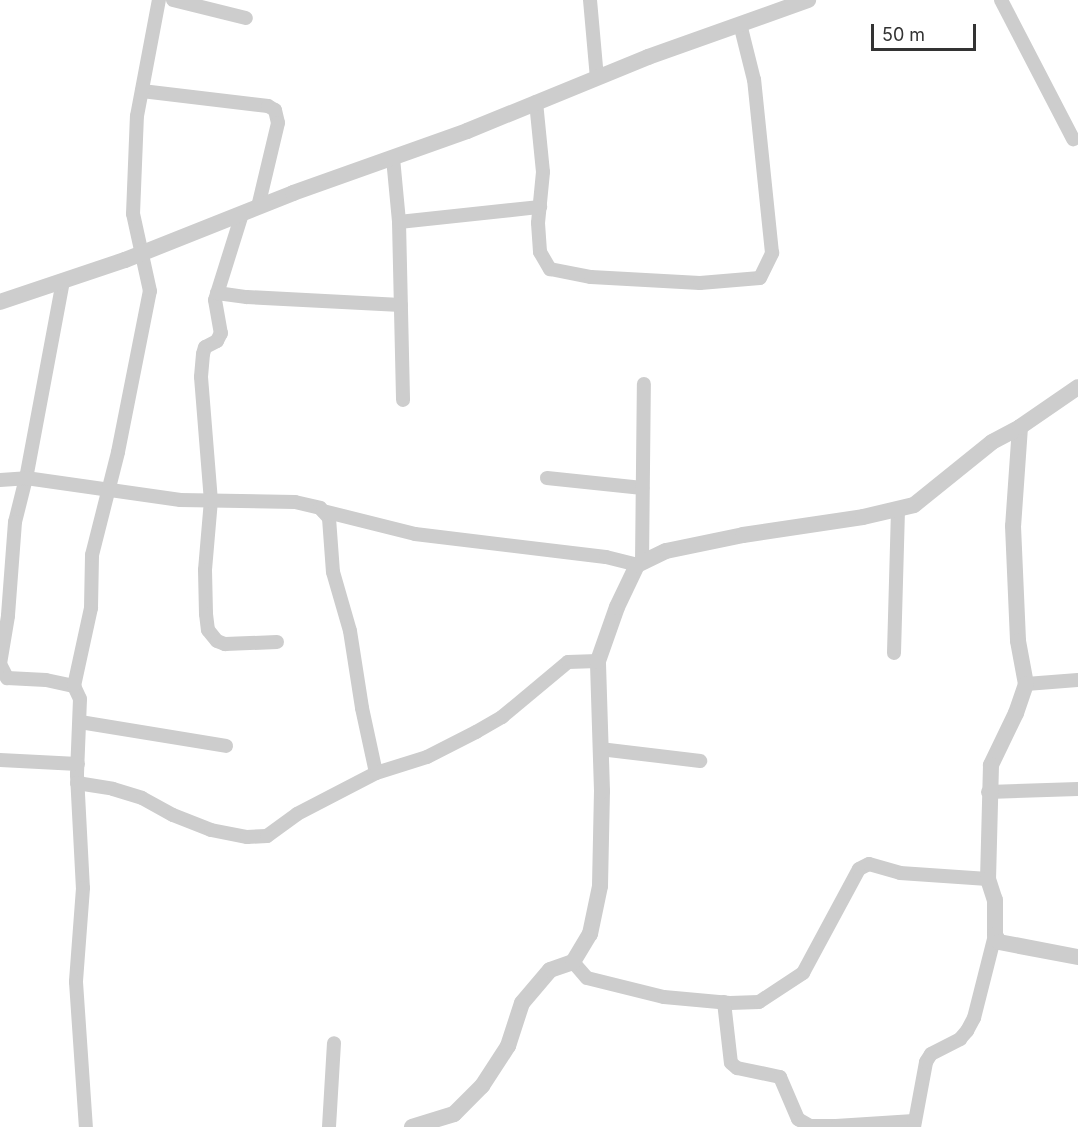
<!DOCTYPE html>
<style>
body{margin:0}
#map{position:relative;width:1078px;height:1127px;overflow:hidden;background:#fff;font-family:Inter,sans-serif}
div>[style]{position:absolute}
.minor>*{height:14px;margin:-7px;padding:0 7px;transform-origin:7px;border-radius:7px;background:#cdcdcd}
.tertiary>*{height:16px;margin:-8px;padding:0 8px;transform-origin:8px;border-radius:8px;background:#cdcdcd}
span{translate:-50% -50%;white-space:nowrap;text-align:center;line-height:1.15;-webkit-text-stroke:6px #fff;paint-order:stroke}
.scale{position:absolute;left:871px;top:24px;width:105px;height:27px;box-sizing:border-box;border:3px solid #333;border-top:0;padding-left:8px;font-size:18px;line-height:21px;white-space:nowrap;color:#333;-webkit-text-stroke:4px #fff;paint-order:stroke}
</style>
<div id="map">
<div class="minor">
<i style="left:173px;top:0;width:75px;rotate:13.9deg"></i>
<i style="left:590px;top:0;width:78px;rotate:84.9deg"></i>
<i style="left:1001px;top:0;width:157px;rotate:62.6deg"></i>
<i style="left:142px;top:91px;width:127px;rotate:6.8deg"></i>
<i style="left:268px;top:106px;width:8px;rotate:30deg"></i>
<i style="left:275px;top:110px;width:13px;rotate:77deg"></i>
<i style="left:278px;top:123px;width:86px;rotate:103.4deg"></i>
<i style="left:536px;top:102px;width:70px;rotate:84.3deg"></i>
<i style="left:543px;top:172px;width:51px;rotate:95.6deg"></i>
<i style="left:538px;top:223px;width:29px;rotate:86deg"></i>
<i style="left:540px;top:252px;width:20px;rotate:60deg"></i>
<i style="left:550px;top:269px;width:42px;rotate:11deg"></i>
<i style="left:591px;top:277px;width:109px;rotate:3.2deg"></i>
<i style="left:700px;top:283px;width:60px;rotate:-4.8deg"></i>
<i style="left:760px;top:278px;width:28px;rotate:-64deg"></i>
<i style="left:772px;top:253px;width:174px;rotate:-95.9deg"></i>
<i style="left:754px;top:80px;width:58px;rotate:-104deg"></i>
<i style="left:393px;top:158px;width:64px;rotate:84.6deg"></i>
<i style="left:399px;top:222px;width:178px;rotate:88.7deg"></i>
<i style="left:242px;top:214px;width:90px;rotate:107.4deg"></i>
<i style="left:215px;top:300px;width:34px;rotate:80deg"></i>
<i style="left:221px;top:333px;width:9px;rotate:117deg"></i>
<i style="left:217px;top:341px;width:13px;rotate:153deg"></i>
<i style="left:205px;top:347px;width:7px;rotate:106deg"></i>
<i style="left:203px;top:354px;width:23px;rotate:95deg"></i>
<i style="left:201px;top:377px;width:123px;rotate:85.4deg"></i>
<i style="left:211px;top:500px;width:70px;rotate:94.9deg"></i>
<i style="left:205px;top:570px;width:44px;rotate:88.7deg"></i>
<i style="left:206px;top:614px;width:16px;rotate:83deg"></i>
<i style="left:208px;top:630px;width:14px;rotate:51deg"></i>
<i style="left:217px;top:641px;width:9px;rotate:21deg"></i>
<i style="left:225px;top:644px;width:52px;rotate:-2.2deg"></i>
<i style="left:399px;top:222px;width:142px;rotate:-6.1deg"></i>
<i style="left:63px;top:281px;width:200px;rotate:100.6deg"></i>
<i style="left:26px;top:478px;width:45px;rotate:104deg"></i>
<i style="left:15px;top:522px;width:94px;rotate:94.3deg"></i>
<i style="left:8px;top:616px;width:49px;rotate:99.5deg"></i>
<i style="left:0;top:664px;width:16px;rotate:63deg"></i>
<i style="left:7px;top:678px;width:39px;rotate:3deg"></i>
<i style="left:46px;top:680px;width:29px;rotate:12deg"></i>
<i style="left:74px;top:686px;width:14px;rotate:65deg"></i>
<i style="left:80px;top:699px;width:76px;rotate:92.3deg"></i>
<i style="left:77px;top:775px;width:113px;rotate:87deg"></i>
<i style="left:83px;top:888px;width:94px;rotate:94.3deg"></i>
<i style="left:76px;top:982px;width:145px;rotate:86.1deg"></i>
<i style="left:217px;top:293px;width:30px;rotate:8deg"></i>
<i style="left:247px;top:297px;width:154px;rotate:3deg"></i>
<i style="left:547px;top:478px;width:96px;rotate:6deg"></i>
<i style="left:0;top:480px;width:26px;rotate:-4deg"></i>
<i style="left:26px;top:478px;width:156px;rotate:8.1deg"></i>
<i style="left:180px;top:500px;width:115px;rotate:1deg"></i>
<i style="left:295px;top:502px;width:26px;rotate:13deg"></i>
<i style="left:320px;top:508px;width:13px;rotate:48deg"></i>
<i style="left:329px;top:518px;width:54px;rotate:85.8deg"></i>
<i style="left:333px;top:572px;width:61px;rotate:73.9deg"></i>
<i style="left:350px;top:631px;width:78px;rotate:81.1deg"></i>
<i style="left:362px;top:708px;width:66px;rotate:77.8deg"></i>
<i style="left:323px;top:511px;width:95px;rotate:14deg"></i>
<i style="left:415px;top:534px;width:192px;rotate:6.9deg"></i>
<i style="left:606px;top:557px;width:32px;rotate:14deg"></i>
<i style="left:642px;top:563px;width:179px;rotate:-89.4deg"></i>
<i style="left:894px;top:653px;width:144px;rotate:-88.4deg"></i>
<i style="left:1026px;top:684px;width:52px;rotate:-4.4deg"></i>
<i style="left:74px;top:686px;width:80px;rotate:-77.7deg"></i>
<i style="left:91px;top:608px;width:53px;rotate:-88.9deg"></i>
<i style="left:92px;top:555px;width:106px;rotate:-75.8deg"></i>
<i style="left:118px;top:452px;width:164px;rotate:-78.8deg"></i>
<i style="left:150px;top:291px;width:79px;rotate:-102.4deg"></i>
<i style="left:133px;top:214px;width:98px;rotate:-87.7deg"></i>
<i style="left:137px;top:116px;width:118px;rotate:-79.3deg"></i>
<i style="left:80px;top:722px;width:148px;rotate:9.3deg"></i>
<i style="left:600px;top:749px;width:101px;rotate:6.8deg"></i>
<i style="left:0;top:760px;width:78px;rotate:2.9deg"></i>
<i style="left:77px;top:783px;width:36px;rotate:9deg"></i>
<i style="left:113px;top:789px;width:30px;rotate:17deg"></i>
<i style="left:142px;top:798px;width:35px;rotate:29deg"></i>
<i style="left:173px;top:815px;width:41px;rotate:21.5deg"></i>
<i style="left:211px;top:830px;width:37px;rotate:11deg"></i>
<i style="left:247px;top:837px;width:20px;rotate:-3deg"></i>
<i style="left:267px;top:836px;width:37px;rotate:-36deg"></i>
<i style="left:297px;top:814px;width:89px;rotate:-27.4deg"></i>
<i style="left:376px;top:773px;width:53px;rotate:-17.4deg"></i>
<i style="left:427px;top:757px;width:55px;rotate:-27deg"></i>
<i style="left:476px;top:732px;width:30px;rotate:-30deg"></i>
<i style="left:502px;top:717px;width:86px;rotate:-39.8deg"></i>
<i style="left:568px;top:662px;width:30px;rotate:-2deg"></i>
<i style="left:988px;top:792px;width:90px;rotate:-1.9deg"></i>
<i style="left:573px;top:962px;width:21px;rotate:49deg"></i>
<i style="left:587px;top:978px;width:79px;rotate:13.9deg"></i>
<i style="left:664px;top:997px;width:66px;rotate:5.2deg"></i>
<i style="left:730px;top:1003px;width:29px;rotate:-2deg"></i>
<i style="left:759px;top:1002px;width:53px;rotate:-33.4deg"></i>
<i style="left:803px;top:973px;width:118px;rotate:-61.7deg"></i>
<i style="left:859px;top:869px;width:11px;rotate:-27deg"></i>
<i style="left:869px;top:864px;width:32px;rotate:16deg"></i>
<i style="left:900px;top:873px;width:88px;rotate:3.9deg"></i>
<i style="left:724px;top:1002px;width:61px;rotate:83.5deg"></i>
<i style="left:731px;top:1063px;width:8px;rotate:40deg"></i>
<i style="left:737px;top:1068px;width:44px;rotate:11.8deg"></i>
<i style="left:780px;top:1077px;width:46px;rotate:66.8deg"></i>
<i style="left:798px;top:1119px;width:14px;rotate:30deg"></i>
<i style="left:810px;top:1126px;width:26px"></i>
<i style="left:836px;top:1126px;width:78px;rotate:-3.7deg"></i>
<i style="left:329px;top:1127px;width:84px;rotate:-86.6deg"></i>
<i style="left:914px;top:1127px;width:66px;rotate:-79.5deg"></i>
<i style="left:926px;top:1062px;width:9px;rotate:-58deg"></i>
<i style="left:931px;top:1054px;width:33px;rotate:-27deg"></i>
<i style="left:960px;top:1039px;width:11px;rotate:-49deg"></i>
<i style="left:967px;top:1031px;width:15px;rotate:-62deg"></i>
<i style="left:974px;top:1018px;width:86px;rotate:-75.8deg"></i>
</div>
<div class="tertiary">
<i style="left:0;top:302px;width:132px;rotate:-18.6deg"></i>
<i style="left:125px;top:260px;width:181px;rotate:-21.7deg"></i>
<i style="left:293px;top:193px;width:185px;rotate:-19.6deg"></i>
<i style="left:467px;top:131px;width:196px;rotate:-22.2deg"></i>
<i style="left:648px;top:57px;width:170px;rotate:-19.6deg"></i>
<i style="left:1020px;top:427px;width:99px;rotate:94deg"></i>
<i style="left:1013px;top:526px;width:115px;rotate:87.5deg"></i>
<i style="left:1018px;top:641px;width:44px;rotate:79.5deg"></i>
<i style="left:1026px;top:684px;width:31px;rotate:109deg"></i>
<i style="left:1016px;top:713px;width:58px;rotate:115.7deg"></i>
<i style="left:991px;top:765px;width:114px;rotate:91.5deg"></i>
<i style="left:988px;top:879px;width:22px;rotate:72deg"></i>
<i style="left:995px;top:900px;width:35px;rotate:90deg"></i>
<i style="left:995px;top:935px;width:8px;rotate:60deg"></i>
<i style="left:999px;top:942px;width:80px;rotate:10.8deg"></i>
<i style="left:412px;top:1127px;width:44px;rotate:-17.2deg"></i>
<i style="left:454px;top:1114px;width:40px;rotate:-45deg"></i>
<i style="left:482px;top:1086px;width:48px;rotate:-57deg"></i>
<i style="left:508px;top:1046px;width:45px;rotate:-72deg"></i>
<i style="left:522px;top:1003px;width:43px;rotate:-49.7deg"></i>
<i style="left:550px;top:970px;width:24px;rotate:-19deg"></i>
<i style="left:573px;top:962px;width:33px;rotate:-59deg"></i>
<i style="left:590px;top:934px;width:49px;rotate:-78.2deg"></i>
<i style="left:600px;top:886px;width:95px;rotate:-88.8deg"></i>
<i style="left:602px;top:791px;width:130px;rotate:-91.8deg"></i>
<i style="left:598px;top:661px;width:57px;rotate:-70.6deg"></i>
<i style="left:617px;top:607px;width:47px;rotate:-64.5deg"></i>
<i style="left:637px;top:565px;width:32px;rotate:-26deg"></i>
<i style="left:666px;top:551px;width:79px;rotate:-11.7deg"></i>
<i style="left:743px;top:535px;width:121px;rotate:-8.5deg"></i>
<i style="left:863px;top:517px;width:52px;rotate:-13.2deg"></i>
<i style="left:914px;top:505px;width:100px;rotate:-38.9deg"></i>
<i style="left:992px;top:442px;width:32px;rotate:-28deg"></i>
<i style="left:1020px;top:427px;width:70px;rotate:-34.6deg"></i>
</div>
<div class="scale">50 m</div>
</div>
